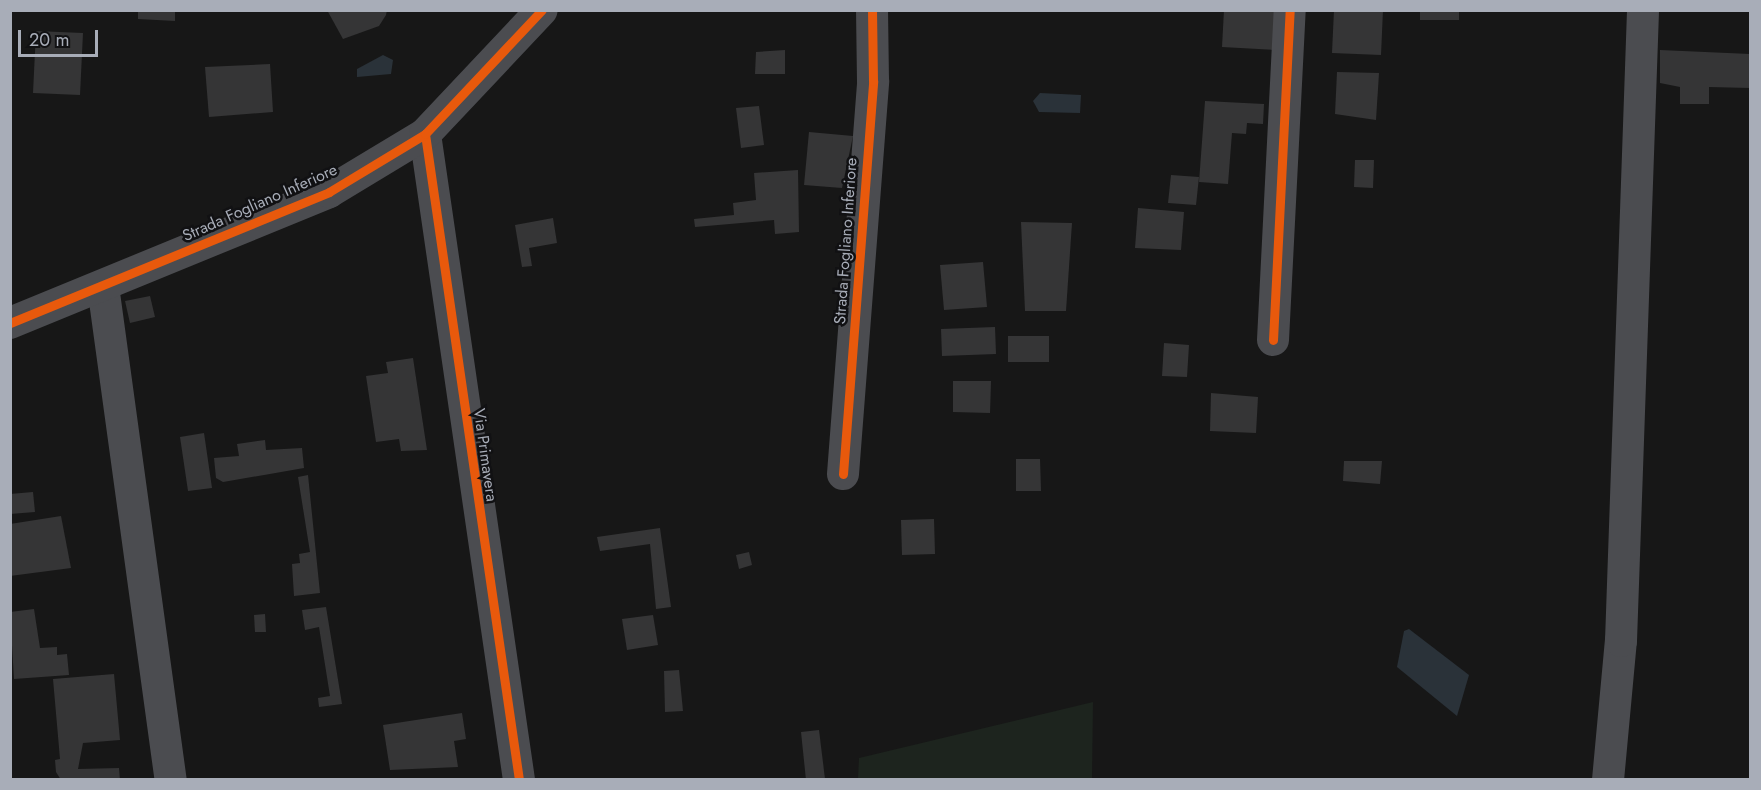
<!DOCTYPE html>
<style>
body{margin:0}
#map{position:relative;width:1761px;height:790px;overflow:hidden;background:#171717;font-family:Jost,sans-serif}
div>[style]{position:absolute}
.green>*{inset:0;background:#1d241e}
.water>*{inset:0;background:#2a3239}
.building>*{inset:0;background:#353536}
.minor>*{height:32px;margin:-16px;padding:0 16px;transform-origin:16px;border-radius:16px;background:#4b4c50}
.cycleway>*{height:9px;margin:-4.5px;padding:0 4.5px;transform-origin:4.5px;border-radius:4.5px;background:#e8590c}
span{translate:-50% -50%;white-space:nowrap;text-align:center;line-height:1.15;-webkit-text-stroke:5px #111113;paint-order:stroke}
.street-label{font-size:16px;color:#a8adb8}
.frame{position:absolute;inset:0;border:12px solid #a8adb8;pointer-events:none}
.scale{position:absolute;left:18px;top:30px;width:80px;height:27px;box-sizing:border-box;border:3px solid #a8adb8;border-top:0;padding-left:8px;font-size:18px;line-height:21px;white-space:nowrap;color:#a8adb8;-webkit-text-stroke:4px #111113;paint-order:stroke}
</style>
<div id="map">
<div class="green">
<i style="clip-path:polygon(1093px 702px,1092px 779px,858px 779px,859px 758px)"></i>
</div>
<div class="water">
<i style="clip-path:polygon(383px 55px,393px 60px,391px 74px,357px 77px,357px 69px)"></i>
<i style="clip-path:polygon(1040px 93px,1081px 95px,1080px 113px,1039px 112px,1033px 101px)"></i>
<i style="clip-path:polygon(1409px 629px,1469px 675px,1457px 716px,1397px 667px,1404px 631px)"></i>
</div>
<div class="building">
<i style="clip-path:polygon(138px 10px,175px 10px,175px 21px,138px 19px)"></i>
<i style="clip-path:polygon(327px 10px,387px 10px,386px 15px,379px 26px,343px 39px)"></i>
<i style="clip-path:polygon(1224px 10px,1275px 10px,1276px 50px,1222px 47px)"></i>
<i style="clip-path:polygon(1334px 10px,1383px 10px,1381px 55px,1332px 53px)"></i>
<i style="clip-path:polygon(1420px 10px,1459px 10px,1459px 20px,1420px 20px)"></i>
<i style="clip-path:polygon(36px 31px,83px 33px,80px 95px,33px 93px)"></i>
<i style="clip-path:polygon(785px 50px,785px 74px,755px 74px,756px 52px)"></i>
<i style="clip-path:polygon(1660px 50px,1750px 54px,1750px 88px,1709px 87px,1709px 104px,1680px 104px,1680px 87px,1660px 83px)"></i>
<i style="clip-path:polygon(270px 64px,273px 112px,209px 117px,205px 67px)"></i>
<i style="clip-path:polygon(1337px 72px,1379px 73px,1376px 120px,1335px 114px)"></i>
<i style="clip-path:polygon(1205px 101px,1264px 104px,1263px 124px,1247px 123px,1246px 134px,1232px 133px,1228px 184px,1199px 182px)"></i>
<i style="clip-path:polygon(759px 106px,764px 145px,741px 148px,736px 108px)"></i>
<i style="clip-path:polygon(809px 132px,853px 136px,842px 188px,804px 185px)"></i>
<i style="clip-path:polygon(1355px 160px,1374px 160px,1373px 188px,1354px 187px)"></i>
<i style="clip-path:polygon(798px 170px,799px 232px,775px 234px,774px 220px,695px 227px,694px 219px,734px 215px,733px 203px,756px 200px,754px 173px)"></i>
<i style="clip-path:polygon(1171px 175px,1199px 177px,1196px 205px,1168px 203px)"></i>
<i style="clip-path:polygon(1138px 208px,1184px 212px,1181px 250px,1135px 248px)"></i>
<i style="clip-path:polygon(553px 218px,557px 243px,529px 248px,532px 266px,522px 267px,515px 225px)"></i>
<i style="clip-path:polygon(1021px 222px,1072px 223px,1066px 311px,1025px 311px)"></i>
<i style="clip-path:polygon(983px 262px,987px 307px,944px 310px,940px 265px)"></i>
<i style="clip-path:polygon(150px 296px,155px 317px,130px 323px,125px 301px)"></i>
<i style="clip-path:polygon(995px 327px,996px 354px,942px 356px,941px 329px)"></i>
<i style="clip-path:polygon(1008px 336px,1049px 336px,1049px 362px,1008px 362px)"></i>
<i style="clip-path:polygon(1164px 343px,1189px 345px,1187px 377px,1162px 376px)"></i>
<i style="clip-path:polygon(413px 358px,427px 450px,401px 451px,399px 439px,376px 442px,366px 376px,388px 373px,386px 362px)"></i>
<i style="clip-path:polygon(953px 381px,991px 381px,990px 413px,953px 412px)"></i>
<i style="clip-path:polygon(1211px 393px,1258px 397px,1256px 433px,1210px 431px)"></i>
<i style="clip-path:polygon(204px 433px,212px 488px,188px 491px,180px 437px)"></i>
<i style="clip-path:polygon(265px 440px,266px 450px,302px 448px,304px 468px,223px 482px,216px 478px,214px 458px,239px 456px,237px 444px)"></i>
<i style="clip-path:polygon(1016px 459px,1040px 459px,1041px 491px,1016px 491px)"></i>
<i style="clip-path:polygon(1344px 461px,1382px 461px,1380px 484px,1343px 481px)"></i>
<i style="clip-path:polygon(308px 475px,320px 593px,294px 596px,292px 564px,300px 563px,299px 554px,310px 552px,298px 477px)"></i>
<i style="clip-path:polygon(33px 492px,35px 512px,10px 514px,10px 494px)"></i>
<i style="clip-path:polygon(61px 516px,71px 568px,10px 576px,10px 524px)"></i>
<i style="clip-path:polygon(934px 519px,935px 554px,902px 555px,901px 520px)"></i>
<i style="clip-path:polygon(660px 528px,671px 607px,656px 609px,650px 544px,600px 551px,597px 537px)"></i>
<i style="clip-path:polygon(749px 552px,752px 565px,739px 569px,736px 555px)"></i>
<i style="clip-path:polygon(326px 607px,342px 704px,319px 707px,318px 698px,330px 696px,319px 627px,305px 630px,302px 610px)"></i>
<i style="clip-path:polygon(34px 609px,40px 648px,57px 647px,57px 655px,67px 654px,69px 675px,14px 679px,10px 612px)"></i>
<i style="clip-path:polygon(265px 614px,266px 632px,255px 632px,254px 615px)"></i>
<i style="clip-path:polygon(653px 615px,658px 645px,627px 650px,622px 619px)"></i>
<i style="clip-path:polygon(679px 670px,683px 711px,665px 712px,664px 671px)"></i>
<i style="clip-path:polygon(114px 674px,120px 740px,83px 743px,78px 769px,119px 768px,120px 780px,61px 780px,56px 772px,55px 760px,60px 759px,53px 679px)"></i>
<i style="clip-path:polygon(462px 713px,466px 739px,454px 741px,458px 767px,390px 770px,383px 725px)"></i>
<i style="clip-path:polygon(819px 730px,825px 779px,806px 780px,801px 732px)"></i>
</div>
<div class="minor">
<i style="left:425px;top:134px;width:653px;rotate:81.72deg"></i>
<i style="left:103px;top:286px;width:499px;rotate:82.2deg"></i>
<i style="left:10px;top:323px;width:345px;rotate:-22.3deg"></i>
<i style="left:329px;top:192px;width:112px;rotate:-31.1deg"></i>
<i style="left:425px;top:134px;width:170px;rotate:-46.7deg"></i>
<i style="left:1273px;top:340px;width:330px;rotate:-87.1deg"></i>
<i style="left:843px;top:474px;width:394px;rotate:-85.6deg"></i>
<i style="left:873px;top:81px;width:71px;rotate:-90.8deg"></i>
<i style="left:1608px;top:780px;width:140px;rotate:-84.7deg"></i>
<i style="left:1621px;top:641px;width:631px;rotate:-88deg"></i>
</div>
<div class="cycleway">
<i style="left:425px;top:134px;width:653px;rotate:81.72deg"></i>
<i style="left:10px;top:323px;width:345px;rotate:-22.3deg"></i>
<i style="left:329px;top:192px;width:112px;rotate:-31.1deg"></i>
<i style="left:425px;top:134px;width:170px;rotate:-46.7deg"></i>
<i style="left:1273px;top:340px;width:330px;rotate:-87.1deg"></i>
<i style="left:843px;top:474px;width:394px;rotate:-85.6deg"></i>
<i style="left:873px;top:81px;width:71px;rotate:-90.8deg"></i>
</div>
<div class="street-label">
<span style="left:260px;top:203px;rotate:-24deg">Strada Fogliano Inferiore</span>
<span style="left:846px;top:241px;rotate:-86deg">Strada Fogliano Inferiore</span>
<span style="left:485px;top:455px;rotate:82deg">Via Primavera</span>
</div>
<div class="frame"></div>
<div class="scale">20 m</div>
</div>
